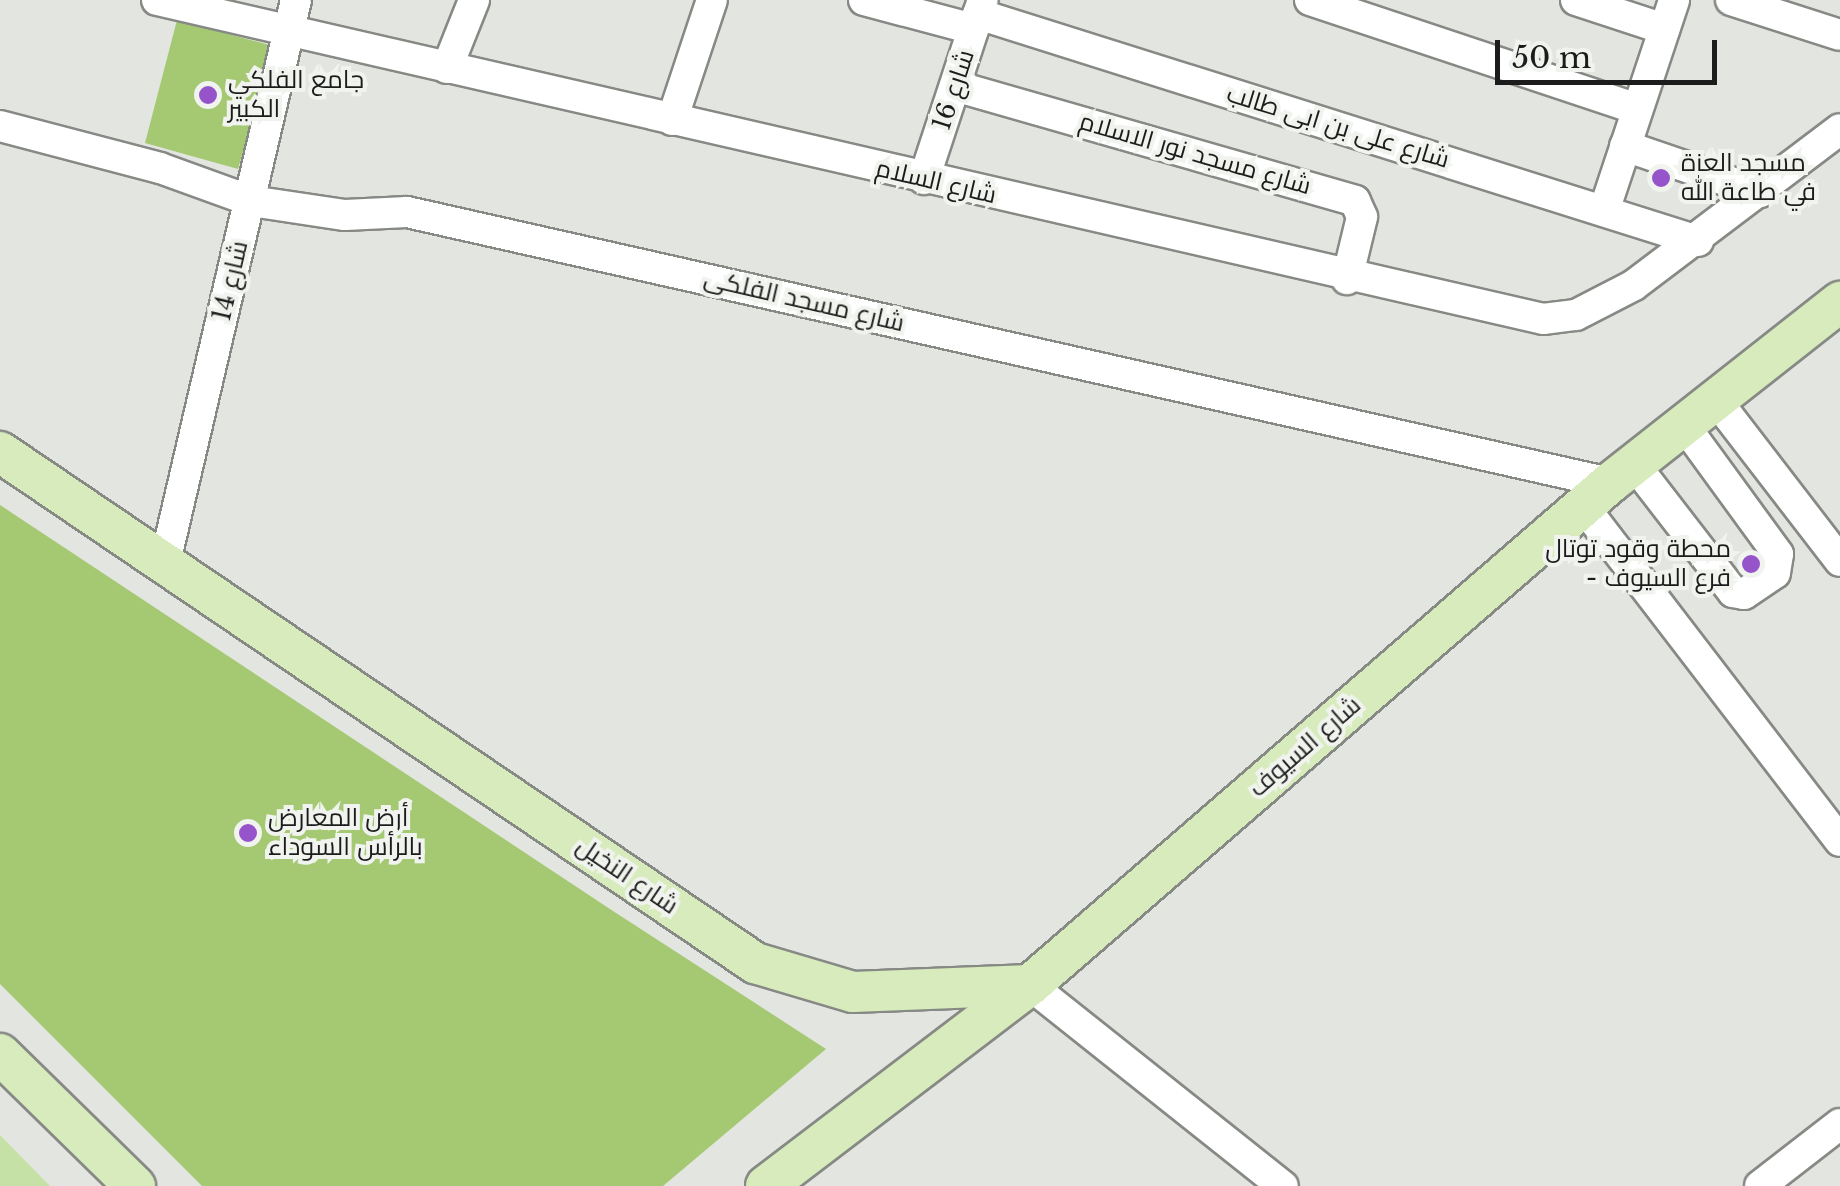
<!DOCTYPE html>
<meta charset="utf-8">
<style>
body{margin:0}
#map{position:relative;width:1840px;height:1186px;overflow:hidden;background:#e3e5e1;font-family:"Libre Baskerville",Cairo,serif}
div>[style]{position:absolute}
.green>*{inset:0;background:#c6e1a5}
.building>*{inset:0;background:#a5c973}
.roads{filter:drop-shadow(2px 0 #878985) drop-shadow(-2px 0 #878985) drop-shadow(0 2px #878985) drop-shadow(0 -2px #878985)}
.minor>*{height:30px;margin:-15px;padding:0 15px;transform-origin:15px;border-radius:15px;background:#fff}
.major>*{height:40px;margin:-20px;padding:0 20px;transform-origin:20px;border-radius:20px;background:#d7ebbd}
.dots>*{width:28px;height:28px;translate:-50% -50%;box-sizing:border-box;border:5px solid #f0f3ee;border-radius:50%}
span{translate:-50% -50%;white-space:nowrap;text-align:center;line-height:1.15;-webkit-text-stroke:8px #f0f3ee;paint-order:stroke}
.poi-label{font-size:25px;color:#1b1c1b}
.left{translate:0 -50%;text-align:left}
.right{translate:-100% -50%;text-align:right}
.street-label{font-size:25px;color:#1b1c1b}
.scale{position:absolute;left:1495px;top:40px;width:222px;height:45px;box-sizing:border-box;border:5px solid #1b1c1b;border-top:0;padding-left:12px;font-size:30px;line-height:35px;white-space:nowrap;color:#1b1c1b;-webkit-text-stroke:8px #f0f3ee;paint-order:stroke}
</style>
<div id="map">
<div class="green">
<i style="clip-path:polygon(0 1135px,50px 1186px,0 1186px)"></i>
</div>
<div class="building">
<i style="clip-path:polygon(177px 20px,273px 46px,238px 169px,145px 143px)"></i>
<i style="clip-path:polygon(0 505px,613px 911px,826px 1049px,663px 1186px,202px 1186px,0 984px)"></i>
</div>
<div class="roads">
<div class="minor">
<i style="left:157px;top:0;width:1422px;rotate:12.96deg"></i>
<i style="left:1543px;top:319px;width:33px;rotate:-7deg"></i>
<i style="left:1576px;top:315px;width:65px;rotate:-27.3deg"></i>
<i style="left:1634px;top:285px;width:258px;rotate:-37.1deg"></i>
<i style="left:864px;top:0;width:113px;rotate:14.9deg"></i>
<i style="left:1310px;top:0;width:345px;rotate:18.4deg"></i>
<i style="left:1576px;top:0;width:93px;rotate:18.2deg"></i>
<i style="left:1731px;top:0;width:114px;rotate:17.8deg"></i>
<i style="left:978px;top:14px;width:755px;rotate:17.5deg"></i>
<i style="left:447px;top:68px;width:73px;rotate:-68.3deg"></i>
<i style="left:955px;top:86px;width:416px;rotate:16deg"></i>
<i style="left:1355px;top:201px;width:17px;rotate:66deg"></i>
<i style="left:1362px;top:217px;width:64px;rotate:103.6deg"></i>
<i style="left:672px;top:120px;width:126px;rotate:-71.6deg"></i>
<i style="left:0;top:126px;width:165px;rotate:14.7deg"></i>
<i style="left:160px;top:168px;width:97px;rotate:19.9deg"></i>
<i style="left:251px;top:201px;width:95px;rotate:8.5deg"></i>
<i style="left:345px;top:215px;width:62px;rotate:-2.8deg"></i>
<i style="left:407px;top:212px;width:1233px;rotate:12.7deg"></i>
<i style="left:1625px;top:146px;width:143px;rotate:18.8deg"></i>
<i style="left:924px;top:179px;width:188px;rotate:-71.8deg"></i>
<i style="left:1604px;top:211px;width:222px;rotate:-71.6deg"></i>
<i style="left:1716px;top:400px;width:203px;rotate:52.4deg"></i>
<i style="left:1634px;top:464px;width:162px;rotate:52.3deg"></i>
<i style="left:1733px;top:592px;width:11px;rotate:10deg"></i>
<i style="left:1744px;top:594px;width:37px;rotate:-34deg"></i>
<i style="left:1775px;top:573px;width:19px;rotate:-81deg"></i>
<i style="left:1778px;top:554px;width:160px;rotate:-126.1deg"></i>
<i style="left:1583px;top:506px;width:422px;rotate:52.5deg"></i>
<i style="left:165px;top:562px;width:577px;rotate:-76.88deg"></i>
<i style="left:1030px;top:985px;width:323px;rotate:38.5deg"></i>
<i style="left:1760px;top:1186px;width:101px;rotate:-37.8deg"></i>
</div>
<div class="major">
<i style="left:0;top:452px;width:912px;rotate:34.09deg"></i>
<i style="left:755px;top:963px;width:102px;rotate:16.5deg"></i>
<i style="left:853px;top:992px;width:177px;rotate:-2.3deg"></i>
<i style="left:0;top:1054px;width:189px;rotate:44.4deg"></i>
<i style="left:766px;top:1186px;width:332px;rotate:-37.3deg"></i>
<i style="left:1030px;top:985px;width:767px;rotate:-40.88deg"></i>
<i style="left:1610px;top:483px;width:293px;rotate:-38.2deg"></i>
</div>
</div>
<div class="dots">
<i style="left:208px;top:95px;background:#9554ca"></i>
<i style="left:1661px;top:178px;background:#9554ca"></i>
<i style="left:1751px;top:564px;background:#9554ca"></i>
<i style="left:248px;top:833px;background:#9554ca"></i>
</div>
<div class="poi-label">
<span class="left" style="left:228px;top:95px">جامع الفلكي<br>الكبير</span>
<span class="left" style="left:1681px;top:178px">مسجد العزة<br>في طاعة الله</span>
<span class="right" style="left:1731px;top:564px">محطة وقود توتال<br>- فرع السيوف</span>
<span class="left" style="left:268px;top:833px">أرض المعارض<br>بالرأس السوداء</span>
</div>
<div class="street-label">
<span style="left:954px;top:90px;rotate:-72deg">شارع 16</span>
<span style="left:1338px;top:127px;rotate:17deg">شارع على بن ابى طالب</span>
<span style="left:1195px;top:154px;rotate:16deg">شارع مسجد نور الاسلام</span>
<span style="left:936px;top:182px;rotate:13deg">شارع السلام</span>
<span style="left:231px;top:281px;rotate:-77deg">شارع 14</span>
<span style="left:804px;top:301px;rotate:13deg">شارع مسجد الفلكى</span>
<span style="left:1305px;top:747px;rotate:-41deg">شارع السيوف</span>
<span style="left:627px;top:876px;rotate:34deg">شارع النخيل</span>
</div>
<div class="scale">50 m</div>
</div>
